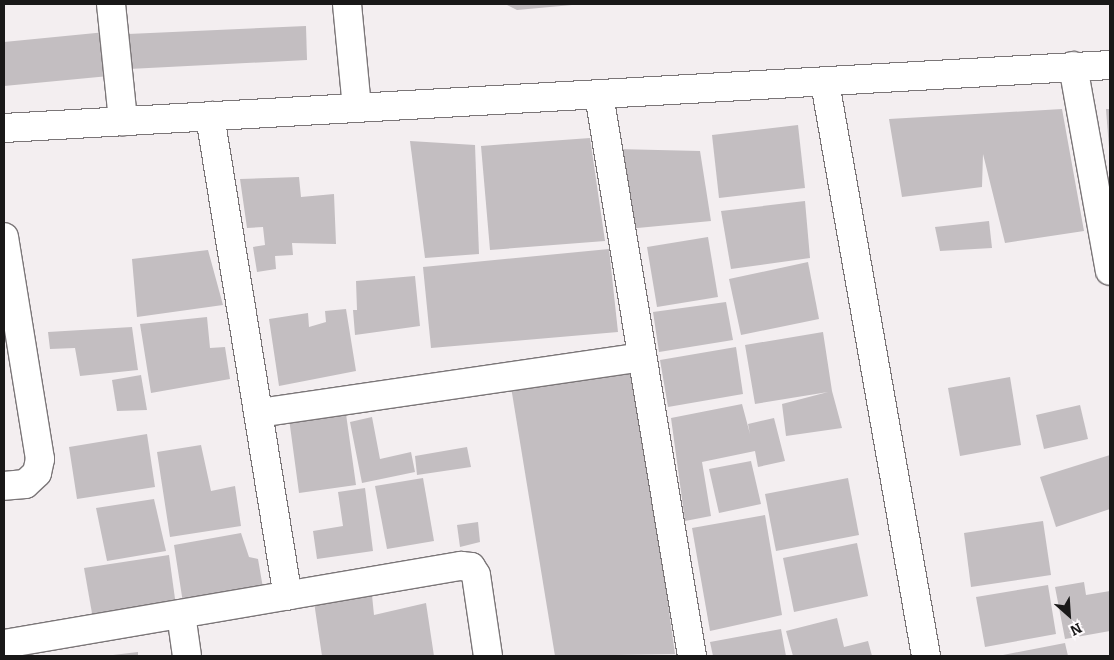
<!DOCTYPE html>
<style>
body{margin:0}
#map{position:relative;width:1114px;height:660px;overflow:hidden;background:#f3eef0;font-family:Bitter,serif}
div>[style]{position:absolute}
.building>*{inset:0;background:#c3bec1}
.roads{filter:drop-shadow(1px 0 #7b7678) drop-shadow(-1px 0 #7b7678) drop-shadow(0 1px #7b7678) drop-shadow(0 -1px #7b7678)}
.minor>*{height:28px;margin:-14px;padding:0 14px;transform-origin:14px;border-radius:14px;background:#fff}
span{translate:-50% -50%;white-space:nowrap;text-align:center;line-height:1.15;-webkit-text-stroke:4px #fffbfd;paint-order:stroke}
.frame{position:absolute;inset:0;border:5px solid #191818;pointer-events:none}
.north{position:absolute;left:1044px;top:590px;width:50px;height:50px;-webkit-text-stroke:4px #fffbfd;paint-order:stroke;rotate:154deg;font-size:14px;font-weight:700;line-height:20px;text-align:center;color:#191818}
.north::after{content:'';display:block;margin:auto;width:18px;height:22px;background:#191818;clip-path:polygon(50% 0,100% 100%,50% 72%,0 100%)}
</style>
<div id="map">
<div class="building">
<i style="clip-path:polygon(505px 4px,572px 4px,572px 5px,517px 10px)"></i>
<i style="clip-path:polygon(306px 26px,307px 60px,129px 69px,128px 34px)"></i>
<i style="clip-path:polygon(106px 32px,109px 76px,4px 86px,4px 42px)"></i>
<i style="clip-path:polygon(1062px 109px,1084px 231px,1005px 243px,983px 154px,982px 187px,902px 197px,889px 119px)"></i>
<i style="clip-path:polygon(1106px 109px,1110px 109px,1110px 148px,1109px 148px)"></i>
<i style="clip-path:polygon(798px 125px,805px 188px,719px 198px,712px 135px)"></i>
<i style="clip-path:polygon(590px 138px,605px 241px,490px 250px,481px 146px)"></i>
<i style="clip-path:polygon(410px 141px,475px 145px,479px 254px,425px 258px)"></i>
<i style="clip-path:polygon(616px 149px,700px 151px,711px 221px,627px 229px)"></i>
<i style="clip-path:polygon(299px 177px,301px 197px,334px 194px,336px 244px,292px 243px,293px 255px,275px 256px,276px 269px,257px 272px,253px 247px,265px 245px,263px 227px,247px 228px,240px 179px)"></i>
<i style="clip-path:polygon(805px 201px,810px 258px,731px 269px,721px 211px)"></i>
<i style="clip-path:polygon(989px 221px,992px 248px,940px 251px,935px 227px)"></i>
<i style="clip-path:polygon(708px 237px,718px 297px,657px 307px,647px 247px)"></i>
<i style="clip-path:polygon(609px 249px,618px 332px,431px 348px,423px 267px)"></i>
<i style="clip-path:polygon(208px 250px,223px 305px,137px 317px,132px 259px)"></i>
<i style="clip-path:polygon(808px 262px,819px 319px,741px 335px,729px 279px)"></i>
<i style="clip-path:polygon(415px 276px,420px 326px,355px 335px,353px 310px,357px 310px,356px 281px)"></i>
<i style="clip-path:polygon(726px 302px,733px 340px,659px 352px,653px 312px)"></i>
<i style="clip-path:polygon(346px 309px,356px 371px,279px 386px,269px 319px,308px 313px,309px 327px,326px 322px,325px 311px)"></i>
<i style="clip-path:polygon(207px 317px,210px 348px,225px 347px,230px 379px,151px 393px,140px 324px)"></i>
<i style="clip-path:polygon(132px 327px,138px 370px,80px 376px,75px 348px,50px 349px,48px 332px)"></i>
<i style="clip-path:polygon(823px 332px,832px 391px,842px 428px,786px 436px,782px 404px,828px 392px,755px 404px,745px 345px)"></i>
<i style="clip-path:polygon(736px 347px,743px 394px,668px 407px,660px 360px)"></i>
<i style="clip-path:polygon(636px 372px,675px 654px,555px 656px,511px 387px)"></i>
<i style="clip-path:polygon(141px 375px,147px 410px,117px 411px,112px 380px)"></i>
<i style="clip-path:polygon(1010px 377px,1021px 445px,960px 456px,948px 388px)"></i>
<i style="clip-path:polygon(742px 404px,750px 434px,748px 424px,774px 418px,785px 461px,758px 467px,755px 451px,702px 462px,711px 516px,685px 521px,671px 418px)"></i>
<i style="clip-path:polygon(1080px 405px,1088px 439px,1044px 449px,1036px 415px)"></i>
<i style="clip-path:polygon(313px 407px,315px 419px,346px 414px,356px 485px,299px 493px,288px 411px)"></i>
<i style="clip-path:polygon(372px 417px,380px 459px,411px 452px,415px 472px,362px 483px,350px 422px)"></i>
<i style="clip-path:polygon(147px 434px,155px 487px,77px 499px,69px 447px)"></i>
<i style="clip-path:polygon(201px 445px,211px 491px,235px 486px,241px 526px,170px 537px,157px 452px)"></i>
<i style="clip-path:polygon(467px 447px,471px 467px,417px 475px,415px 456px)"></i>
<i style="clip-path:polygon(1110px 455px,1110px 509px,1056px 527px,1040px 477px)"></i>
<i style="clip-path:polygon(751px 461px,761px 504px,719px 513px,709px 469px)"></i>
<i style="clip-path:polygon(423px 478px,434px 541px,387px 549px,375px 486px)"></i>
<i style="clip-path:polygon(848px 478px,859px 535px,776px 551px,765px 494px)"></i>
<i style="clip-path:polygon(365px 488px,373px 551px,317px 559px,313px 531px,343px 526px,338px 492px)"></i>
<i style="clip-path:polygon(154px 499px,166px 551px,107px 561px,96px 508px)"></i>
<i style="clip-path:polygon(765px 515px,782px 615px,710px 631px,692px 528px)"></i>
<i style="clip-path:polygon(1043px 521px,1051px 575px,971px 587px,964px 533px)"></i>
<i style="clip-path:polygon(478px 522px,480px 542px,460px 547px,457px 525px)"></i>
<i style="clip-path:polygon(241px 533px,249px 557px,258px 559px,263px 588px,183px 603px,174px 545px)"></i>
<i style="clip-path:polygon(857px 543px,868px 596px,794px 612px,783px 558px)"></i>
<i style="clip-path:polygon(169px 555px,176px 606px,93px 619px,84px 568px)"></i>
<i style="clip-path:polygon(1084px 582px,1086px 595px,1110px 591px,1110px 631px,1065px 639px,1055px 587px)"></i>
<i style="clip-path:polygon(1048px 585px,1056px 634px,985px 647px,976px 597px)"></i>
<i style="clip-path:polygon(372px 595px,374px 615px,426px 603px,434px 656px,322px 656px,314px 602px)"></i>
<i style="clip-path:polygon(837px 618px,844px 647px,868px 641px,872px 656px,793px 656px,786px 631px)"></i>
<i style="clip-path:polygon(781px 629px,786px 656px,713px 656px,710px 642px)"></i>
<i style="clip-path:polygon(1065px 643px,1068px 656px,1003px 656px,1003px 655px)"></i>
<i style="clip-path:polygon(138px 652px,138px 656px,113px 656px,113px 655px)"></i>
</div>
<div class="roads">
<div class="minor">
<i style="left:111px;top:4px;width:118px;rotate:84.1deg"></i>
<i style="left:347px;top:4px;width:104px;rotate:84.5deg"></i>
<i style="left:1073px;top:66px;width:208px;rotate:79.8deg"></i>
<i style="left:825px;top:83px;width:582px;rotate:80deg"></i>
<i style="left:599px;top:95px;width:569px;rotate:80.59deg"></i>
<i style="left:210px;top:116px;width:486px;rotate:80.8deg"></i>
<i style="left:4px;top:128px;width:1108px;rotate:-3.26deg"></i>
<i style="left:4px;top:237px;width:225px;rotate:80.8deg"></i>
<i style="left:40px;top:459px;width:14px;rotate:102deg"></i>
<i style="left:37px;top:473px;width:16px;rotate:137deg"></i>
<i style="left:25px;top:484px;width:21px;rotate:175deg"></i>
<i style="left:259px;top:413px;width:387px;rotate:-8.3deg"></i>
<i style="left:181px;top:614px;width:42px;rotate:81.9deg"></i>
<i style="left:4px;top:644px;width:464px;rotate:-9.7deg"></i>
<i style="left:461px;top:566px;width:10px;rotate:6deg"></i>
<i style="left:471px;top:567px;width:9px;rotate:58deg"></i>
<i style="left:476px;top:575px;width:82px;rotate:81.6deg"></i>
</div>
</div>
<div class="frame"></div>
<div class="north">N</div>
</div>
